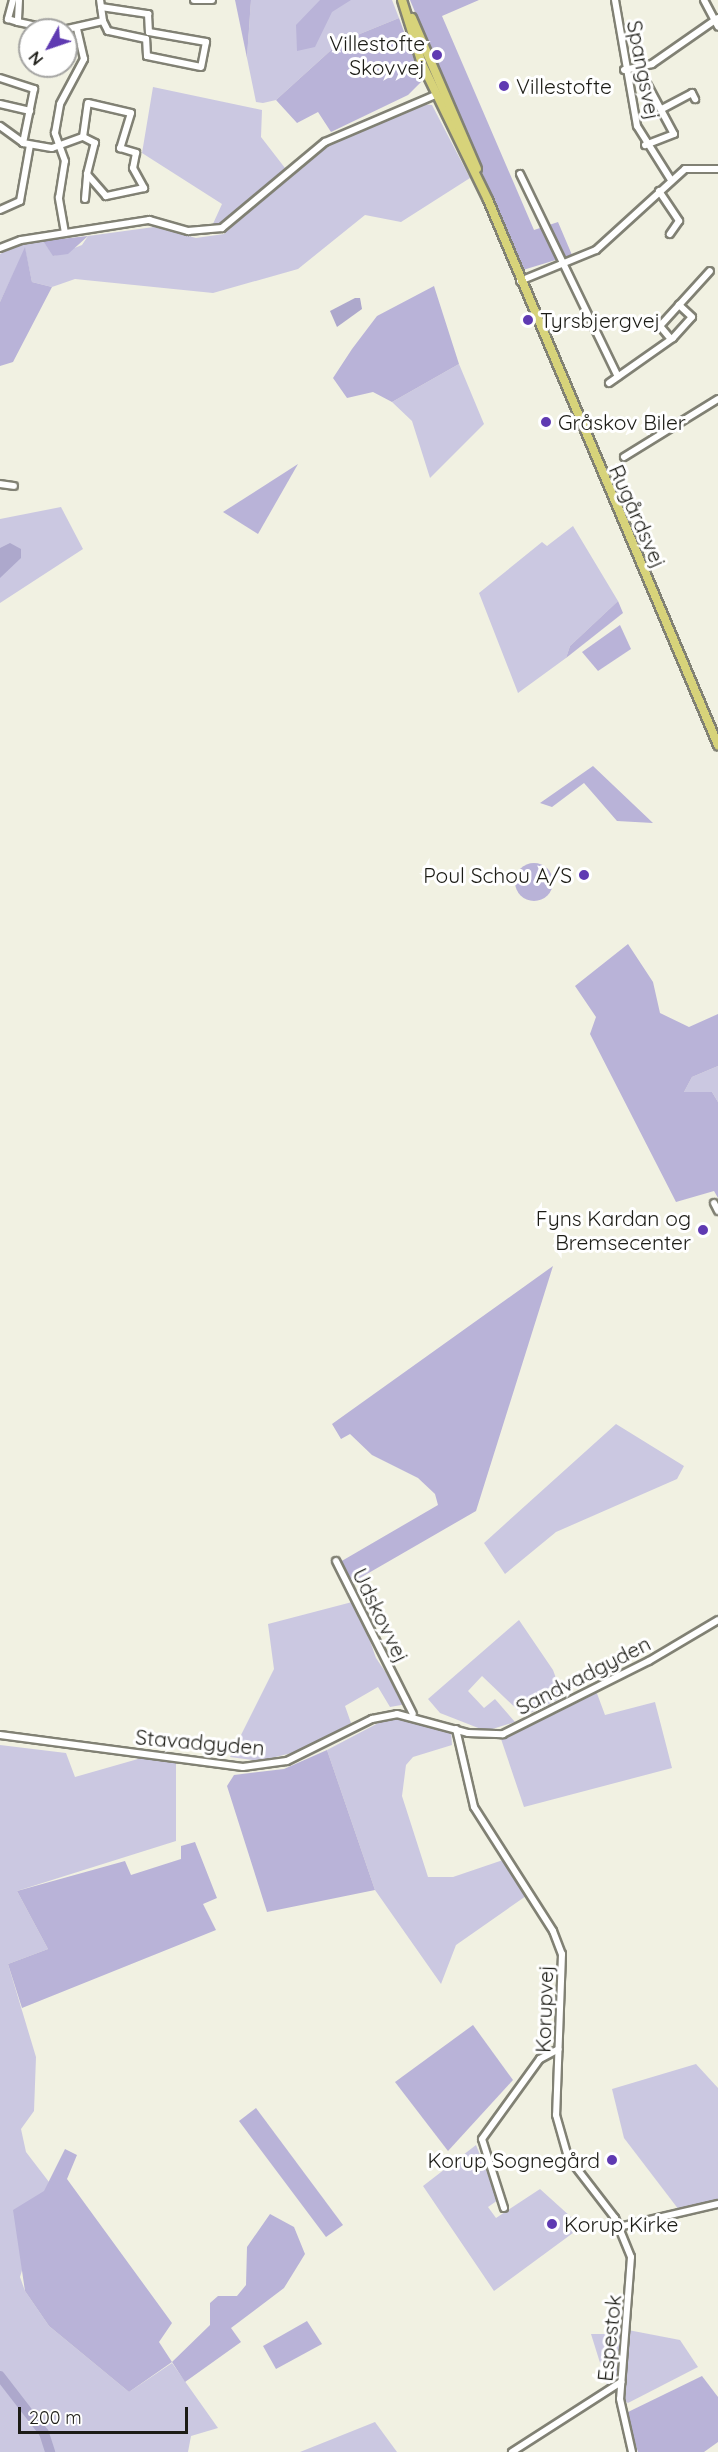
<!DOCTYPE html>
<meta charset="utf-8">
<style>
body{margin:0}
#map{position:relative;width:718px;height:2452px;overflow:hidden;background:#f1f1e2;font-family:Quicksand,sans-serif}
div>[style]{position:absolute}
.green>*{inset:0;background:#cbc8e1}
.forest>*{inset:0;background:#b9b3d8}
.round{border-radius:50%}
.water>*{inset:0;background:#ada8cc}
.river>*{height:10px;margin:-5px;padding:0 5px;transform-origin:5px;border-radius:5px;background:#ada8cc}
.roads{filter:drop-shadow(2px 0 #818174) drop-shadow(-2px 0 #818174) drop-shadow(0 2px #818174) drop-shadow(0 -2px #818174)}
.minor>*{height:6px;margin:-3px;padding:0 3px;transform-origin:3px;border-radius:3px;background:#fff}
.major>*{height:8px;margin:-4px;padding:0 4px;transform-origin:4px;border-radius:4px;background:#d7d37a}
.dots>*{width:16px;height:16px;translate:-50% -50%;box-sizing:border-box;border:3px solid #fff;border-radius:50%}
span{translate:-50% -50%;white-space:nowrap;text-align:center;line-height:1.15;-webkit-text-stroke:6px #fff;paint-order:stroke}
.poi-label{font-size:21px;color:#1c1c16}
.right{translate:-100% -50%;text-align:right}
.left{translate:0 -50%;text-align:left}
.street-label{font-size:21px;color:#1c1c16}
.north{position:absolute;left:18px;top:18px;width:60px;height:60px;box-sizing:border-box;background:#fff;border:2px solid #a4a4a2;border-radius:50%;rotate:230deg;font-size:16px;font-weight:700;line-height:24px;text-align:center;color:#1c1c16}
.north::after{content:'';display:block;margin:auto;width:21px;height:27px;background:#5f3ab2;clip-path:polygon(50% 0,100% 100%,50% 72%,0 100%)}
.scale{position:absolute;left:18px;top:2407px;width:170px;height:27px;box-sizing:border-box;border:3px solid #1c1c16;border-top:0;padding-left:8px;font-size:18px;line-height:21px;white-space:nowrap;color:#1c1c16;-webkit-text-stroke:4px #fff;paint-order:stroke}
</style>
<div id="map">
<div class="green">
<i style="clip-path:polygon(251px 0,392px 0,399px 18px,340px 42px,276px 100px,263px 103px,256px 102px,247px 58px)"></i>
<i style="clip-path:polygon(153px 87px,262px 110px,261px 137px,285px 168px,230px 220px,212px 226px,222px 204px,142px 153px)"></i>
<i style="clip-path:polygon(419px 104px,432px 105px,470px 178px,401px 222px,365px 215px,298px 269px,213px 293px,75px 279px,52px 287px,32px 282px,25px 249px,0 302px,0 254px,17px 244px,43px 241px,54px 256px,82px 245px,88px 236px,154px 227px,196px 238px,224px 234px,314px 151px)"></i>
<i style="clip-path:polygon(459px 364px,484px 424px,430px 478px,412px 421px,392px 402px)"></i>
<i style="clip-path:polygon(61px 507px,83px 549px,0 603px,0 519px)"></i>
<i style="clip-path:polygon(573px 526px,618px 601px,570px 646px,566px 658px,518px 693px,479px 593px,542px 542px,547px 546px)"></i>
<i style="clip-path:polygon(718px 1066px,718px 1102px,712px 1092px,684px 1092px,692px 1077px)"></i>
<i style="clip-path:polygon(616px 1424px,684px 1466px,677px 1479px,556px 1532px,505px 1574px,484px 1543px)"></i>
<i style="clip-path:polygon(356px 1601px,376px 1658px,407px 1704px,390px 1707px,378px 1687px,345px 1706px,351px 1723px,307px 1749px,260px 1761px,230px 1757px,274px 1669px,268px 1624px)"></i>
<i style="clip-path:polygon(519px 1620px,553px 1670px,563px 1697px,524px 1716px,482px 1676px,468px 1691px,484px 1708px,495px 1699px,515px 1722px,486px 1731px,440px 1713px,428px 1699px)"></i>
<i style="clip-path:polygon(595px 1688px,605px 1715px,655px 1702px,672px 1768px,524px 1807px,501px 1739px)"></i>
<i style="clip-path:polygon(405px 1717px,451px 1731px,452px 1745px,413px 1757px,406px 1765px,402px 1796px,428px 1877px,453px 1877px,503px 1860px,526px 1896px,456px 1945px,441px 1984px,375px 1890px,327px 1750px,384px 1720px)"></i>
<i style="clip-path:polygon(0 1745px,66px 1753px,75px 1777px,145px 1757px,176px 1763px,176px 1841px,17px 1891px,48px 1949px,8px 1964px,36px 2057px,34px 2111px,21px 2129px,26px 2152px,49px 2182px,20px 2277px,25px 2291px,49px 2326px,129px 2392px,172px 2363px,218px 2428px,191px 2436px,188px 2452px,0 2452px)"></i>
<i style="clip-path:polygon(696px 2064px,718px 2088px,718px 2200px,679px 2210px,624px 2138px,612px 2089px)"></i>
<i style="clip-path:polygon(476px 2145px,498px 2200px,488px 2207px,496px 2218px,540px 2189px,571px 2217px,577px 2230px,494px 2291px,423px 2186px)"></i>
<i style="clip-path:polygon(628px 2330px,680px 2340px,698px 2367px,628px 2403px,622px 2399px)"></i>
<i style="clip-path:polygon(591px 2334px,624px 2334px,616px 2382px,607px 2385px)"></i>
<i style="clip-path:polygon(375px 2422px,397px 2452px,300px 2452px)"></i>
</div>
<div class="forest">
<i style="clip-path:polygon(235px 0,251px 0,247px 58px)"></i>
<i style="clip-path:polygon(320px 0,351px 0,332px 12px,315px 47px,297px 51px,296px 25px)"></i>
<i style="clip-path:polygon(410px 0,479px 0,442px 16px,534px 230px,558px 222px,572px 255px,523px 270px)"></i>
<i style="clip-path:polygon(399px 18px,422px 81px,408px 95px,331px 132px,318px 112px,297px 123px,276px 100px,340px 42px)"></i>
<i style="clip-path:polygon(88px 236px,68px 254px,53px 256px,43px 241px)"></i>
<i style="clip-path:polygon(25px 247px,32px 282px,52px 287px,13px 362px,0 366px,0 302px)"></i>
<i style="clip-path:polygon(434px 286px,459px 364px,392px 402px,373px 392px,347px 398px,333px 378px,352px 349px,377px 316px)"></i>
<i style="clip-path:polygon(298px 464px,258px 534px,223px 512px)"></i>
<i style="clip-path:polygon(618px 601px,623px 613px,566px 658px,570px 646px)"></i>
<i style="clip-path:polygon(620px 625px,631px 649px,598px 671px,582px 652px)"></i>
<i style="clip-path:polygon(593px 766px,653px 823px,617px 821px,584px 783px,552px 807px,540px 803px)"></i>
<i class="round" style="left:515px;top:863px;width:38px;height:38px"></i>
<i style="clip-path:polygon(628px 944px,653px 982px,660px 1013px,689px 1027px,718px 1014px,718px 1066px,692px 1077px,684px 1092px,712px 1092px,718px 1102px,718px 1198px,714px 1191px,676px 1202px,590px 1034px,596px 1017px,575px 986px)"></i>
<i style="clip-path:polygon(553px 1266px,476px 1511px,353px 1582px,340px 1562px,438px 1505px,435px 1494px,418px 1478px,372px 1455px,350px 1434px,341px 1439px,332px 1424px)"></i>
<i style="clip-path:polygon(327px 1750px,375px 1890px,267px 1912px,227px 1786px,234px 1775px,284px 1769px)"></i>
<i style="clip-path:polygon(195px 1842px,217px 1898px,203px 1904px,216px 1930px,22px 2008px,8px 1964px,48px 1949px,17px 1891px,125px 1861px,131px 1875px,181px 1859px,181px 1846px)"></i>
<i style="clip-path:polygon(473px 2025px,513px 2080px,448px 2151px,395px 2082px)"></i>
<i style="clip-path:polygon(256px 2108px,343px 2225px,326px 2237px,239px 2121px)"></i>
<i style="clip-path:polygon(65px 2149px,77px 2155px,67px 2179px,172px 2323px,159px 2342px,172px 2362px,210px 2325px,210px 2303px,218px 2296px,237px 2296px,246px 2285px,247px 2247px,270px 2214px,294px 2227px,305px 2254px,284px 2288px,231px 2328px,241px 2342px,185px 2382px,172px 2362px,129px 2392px,49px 2326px,25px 2291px,13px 2210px,44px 2191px)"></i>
<i style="clip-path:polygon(307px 2321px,322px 2344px,276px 2369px,263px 2346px)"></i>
<i style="clip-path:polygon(702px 2376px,718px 2397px,718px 2442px,704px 2452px,638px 2452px,626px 2413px)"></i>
</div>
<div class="water">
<i style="clip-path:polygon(355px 298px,360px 298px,362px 309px,337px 327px,330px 311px)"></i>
<i style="clip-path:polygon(10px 543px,21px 549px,21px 558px,0 578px,0 548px)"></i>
</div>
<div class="river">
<i style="left:0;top:2376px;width:72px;rotate:52.3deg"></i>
<i style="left:44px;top:2433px;width:20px;rotate:72deg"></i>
</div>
<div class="roads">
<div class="minor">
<i style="left:13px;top:0;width:20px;rotate:105deg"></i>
<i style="left:8px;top:19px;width:10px;rotate:17deg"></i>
<i style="left:19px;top:0;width:22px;rotate:93deg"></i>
<i style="left:18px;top:22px;width:39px;rotate:12deg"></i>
<i style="left:194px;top:0;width:18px"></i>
<i style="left:615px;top:0;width:128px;rotate:80.1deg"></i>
<i style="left:637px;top:126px;width:64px;rotate:57.8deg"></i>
<i style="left:704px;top:0;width:30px;rotate:62deg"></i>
<i style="left:101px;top:7px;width:48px;rotate:8.5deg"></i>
<i style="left:148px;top:14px;width:18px;rotate:87deg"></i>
<i style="left:149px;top:32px;width:58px;rotate:10deg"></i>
<i style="left:206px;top:42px;width:25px;rotate:101deg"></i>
<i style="left:201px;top:67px;width:55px;rotate:-168.5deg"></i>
<i style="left:147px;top:56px;width:17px;rotate:-93deg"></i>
<i style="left:146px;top:39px;width:39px;rotate:-168deg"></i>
<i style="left:108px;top:31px;width:11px;rotate:-117deg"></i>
<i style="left:63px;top:30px;width:41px;rotate:-12.7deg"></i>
<i style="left:103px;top:21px;width:21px;rotate:-98deg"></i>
<i style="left:638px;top:67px;width:76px;rotate:61.8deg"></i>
<i style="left:674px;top:134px;width:31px;rotate:159deg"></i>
<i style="left:624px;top:70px;width:29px;rotate:-12deg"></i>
<i style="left:652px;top:64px;width:80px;rotate:-34.9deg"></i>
<i style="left:0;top:78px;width:36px;rotate:18deg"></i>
<i style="left:34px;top:89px;width:55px;rotate:101.5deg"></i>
<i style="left:0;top:104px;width:31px;rotate:13deg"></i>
<i style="left:662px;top:109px;width:34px;rotate:-28deg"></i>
<i style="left:692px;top:93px;width:7px;rotate:63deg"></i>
<i style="left:0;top:126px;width:29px;rotate:36deg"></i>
<i style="left:23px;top:143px;width:29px;rotate:10deg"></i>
<i style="left:52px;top:148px;width:33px;rotate:-20deg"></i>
<i style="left:83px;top:137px;width:34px;rotate:-82deg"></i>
<i style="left:88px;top:103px;width:44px;rotate:13.1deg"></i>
<i style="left:131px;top:113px;width:37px;rotate:107deg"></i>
<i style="left:120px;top:148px;width:17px;rotate:17deg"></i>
<i style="left:136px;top:153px;width:15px;rotate:101deg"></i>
<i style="left:133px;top:168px;width:23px;rotate:61deg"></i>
<i style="left:144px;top:188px;width:39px;rotate:168deg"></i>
<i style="left:106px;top:196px;width:29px;rotate:-131deg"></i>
<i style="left:87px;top:174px;width:32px;rotate:-76deg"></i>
<i style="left:95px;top:143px;width:13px;rotate:-153deg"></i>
<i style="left:520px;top:174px;width:225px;rotate:64.2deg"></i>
<i style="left:659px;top:191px;width:36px;rotate:56deg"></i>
<i style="left:679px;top:221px;width:16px;rotate:125deg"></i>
<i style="left:85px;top:199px;width:25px;rotate:-85deg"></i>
<i style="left:0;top:210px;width:22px;rotate:-24deg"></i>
<i style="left:20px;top:201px;width:57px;rotate:-79.9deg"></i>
<i style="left:65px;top:233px;width:36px;rotate:-100deg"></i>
<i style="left:59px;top:198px;width:37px;rotate:-81deg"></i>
<i style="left:65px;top:161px;width:30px;rotate:-110deg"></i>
<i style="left:55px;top:133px;width:29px;rotate:-80deg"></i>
<i style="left:60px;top:104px;width:51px;rotate:-61.9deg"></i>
<i style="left:84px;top:59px;width:32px;rotate:-103deg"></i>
<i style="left:0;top:248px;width:22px;rotate:-21deg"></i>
<i style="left:21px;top:240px;width:130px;rotate:-8.9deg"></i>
<i style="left:149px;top:220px;width:41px;rotate:15.8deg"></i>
<i style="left:188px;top:231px;width:34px;rotate:-5deg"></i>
<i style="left:222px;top:228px;width:134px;rotate:-39.9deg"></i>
<i style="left:325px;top:142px;width:120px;rotate:-23.1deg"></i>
<i style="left:520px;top:281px;width:82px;rotate:-22.2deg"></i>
<i style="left:596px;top:250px;width:120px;rotate:-42.3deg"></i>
<i style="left:685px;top:169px;width:33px"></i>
<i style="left:670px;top:338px;width:16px;rotate:-130deg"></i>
<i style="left:660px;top:326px;width:74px;rotate:-47.7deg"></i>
<i style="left:609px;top:383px;width:78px;rotate:-35.1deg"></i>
<i style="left:673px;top:338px;width:28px;rotate:-48deg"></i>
<i style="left:692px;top:317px;width:18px;rotate:-137deg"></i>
<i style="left:624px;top:457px;width:110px;rotate:-31.7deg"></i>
<i style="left:0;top:484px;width:14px;rotate:8deg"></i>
<i style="left:714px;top:1203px;width:9px;rotate:63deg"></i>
<i style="left:336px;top:1561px;width:171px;rotate:63.3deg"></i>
<i style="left:456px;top:1729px;width:80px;rotate:77deg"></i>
<i style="left:474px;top:1807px;width:147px;rotate:57.5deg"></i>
<i style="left:553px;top:1931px;width:25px;rotate:69deg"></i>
<i style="left:562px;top:1954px;width:161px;rotate:92.1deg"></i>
<i style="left:556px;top:2115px;width:44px;rotate:74.1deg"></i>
<i style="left:568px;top:2157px;width:77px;rotate:52.4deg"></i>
<i style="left:615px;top:2218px;width:42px;rotate:67.7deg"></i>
<i style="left:631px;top:2257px;width:142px;rotate:94.4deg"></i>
<i style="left:620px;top:2399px;width:54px;rotate:77.2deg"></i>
<i style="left:0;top:1735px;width:245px;rotate:7.5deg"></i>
<i style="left:243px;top:1767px;width:44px;rotate:-7.8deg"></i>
<i style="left:287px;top:1761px;width:95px;rotate:-26.3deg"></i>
<i style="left:372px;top:1719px;width:25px;rotate:-11deg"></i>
<i style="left:397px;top:1714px;width:73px;rotate:15deg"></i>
<i style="left:468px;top:1733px;width:35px;rotate:2deg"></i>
<i style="left:503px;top:1734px;width:163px;rotate:-26.6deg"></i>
<i style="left:649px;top:1661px;width:80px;rotate:-30.7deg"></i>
<i style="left:504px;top:2208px;width:72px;rotate:-107.7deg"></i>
<i style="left:482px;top:2139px;width:99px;rotate:-54.1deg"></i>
<i style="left:540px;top:2059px;width:21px;rotate:-28deg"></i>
<i style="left:619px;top:2227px;width:102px;rotate:-13.1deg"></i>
<i style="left:512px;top:2452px;width:130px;rotate:-32.7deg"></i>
</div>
<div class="major">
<i style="left:402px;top:0;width:67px;rotate:72.6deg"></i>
<i style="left:422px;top:64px;width:151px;rotate:64.1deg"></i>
<i style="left:488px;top:200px;width:592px;rotate:67.12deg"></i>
<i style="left:412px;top:18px;width:164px;rotate:66.7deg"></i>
</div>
</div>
<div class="dots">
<i style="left:437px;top:55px;background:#5f3ab2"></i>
<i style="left:504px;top:86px;background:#5f3ab2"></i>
<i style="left:528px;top:320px;background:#5f3ab2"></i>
<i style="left:546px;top:422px;background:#5f3ab2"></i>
<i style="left:584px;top:875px;background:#5f3ab2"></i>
<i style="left:703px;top:1230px;background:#5f3ab2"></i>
<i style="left:612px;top:2160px;background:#5f3ab2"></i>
<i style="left:552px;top:2224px;background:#5f3ab2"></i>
</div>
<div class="poi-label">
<span class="right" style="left:425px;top:55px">Villestofte<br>Skovvej</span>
<span class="left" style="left:516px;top:86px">Villestofte</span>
<span class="left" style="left:540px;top:320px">Tyrsbjergvej</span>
<span class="left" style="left:558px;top:422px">Gråskov Biler</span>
<span class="right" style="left:572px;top:875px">Poul Schou A/S</span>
<span class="right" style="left:691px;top:1230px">Fyns Kardan og<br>Bremsecenter</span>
<span class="right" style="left:600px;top:2160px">Korup Sognegård</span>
<span class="left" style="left:564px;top:2224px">Korup Kirke</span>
</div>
<div class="street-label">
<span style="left:644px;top:70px;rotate:79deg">Spangsvej</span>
<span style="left:638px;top:516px;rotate:66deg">Rugårdsvej</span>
<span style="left:381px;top:1615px;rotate:64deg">Udskovvej</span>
<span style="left:583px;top:1675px;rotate:-27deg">Sandvadgyden</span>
<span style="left:200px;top:1742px;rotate:5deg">Stavadgyden</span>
<span style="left:544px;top:2009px;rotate:-88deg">Korupvej</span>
<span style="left:609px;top:2338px;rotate:-84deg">Espestok</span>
</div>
<div class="north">N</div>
<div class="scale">200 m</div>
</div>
